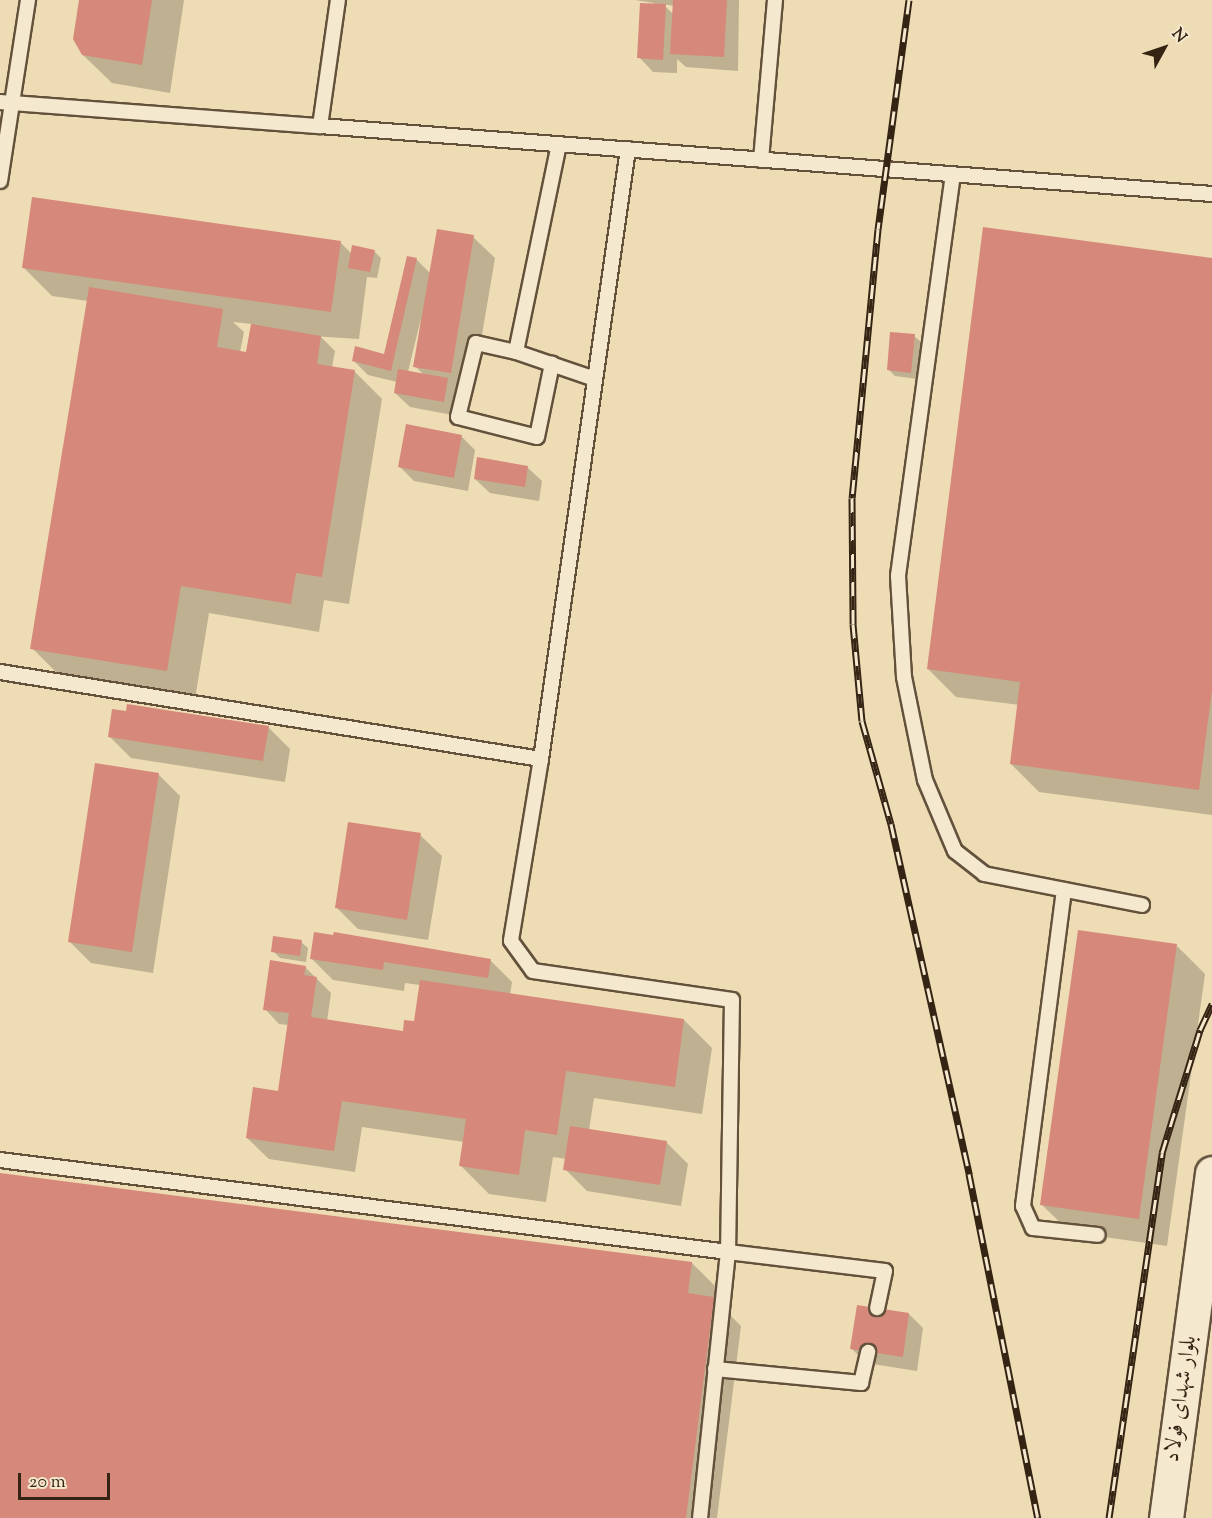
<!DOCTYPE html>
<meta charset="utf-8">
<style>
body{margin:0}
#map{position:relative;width:1212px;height:1518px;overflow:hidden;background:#eedcb4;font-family:"Sorts Mill Goudy",Amiri,serif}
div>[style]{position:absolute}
.shadow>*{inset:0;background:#0003}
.building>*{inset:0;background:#d6887a}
.roads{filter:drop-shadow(2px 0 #63513c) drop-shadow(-2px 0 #63513c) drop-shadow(0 2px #63513c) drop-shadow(0 -2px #63513c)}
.service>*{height:14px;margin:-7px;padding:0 7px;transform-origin:7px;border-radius:7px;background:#f4e8ce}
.tertiary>*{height:33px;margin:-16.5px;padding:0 16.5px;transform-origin:16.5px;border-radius:16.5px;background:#f4e8ce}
.rail>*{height:7px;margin-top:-3.5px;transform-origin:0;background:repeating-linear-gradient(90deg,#f4e8ce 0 14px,#352314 0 28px);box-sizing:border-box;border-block:2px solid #352314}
span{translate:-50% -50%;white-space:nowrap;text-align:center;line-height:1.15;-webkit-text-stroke:4.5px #f4e8ce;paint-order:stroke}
.street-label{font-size:22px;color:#352314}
.north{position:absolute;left:1134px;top:18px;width:60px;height:60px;-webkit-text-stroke:4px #f4e8ce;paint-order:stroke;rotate:50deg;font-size:16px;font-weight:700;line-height:24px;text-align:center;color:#352314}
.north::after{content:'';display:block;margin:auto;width:21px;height:27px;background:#352314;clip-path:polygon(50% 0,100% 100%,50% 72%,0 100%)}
.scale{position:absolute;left:18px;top:1473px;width:92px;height:27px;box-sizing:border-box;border:3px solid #352314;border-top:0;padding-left:8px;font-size:18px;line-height:21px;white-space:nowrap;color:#352314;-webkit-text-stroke:4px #f4e8ce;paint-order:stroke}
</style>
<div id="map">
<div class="shadow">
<i style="clip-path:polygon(81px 0,184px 0,170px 93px,112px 83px,83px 55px)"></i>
<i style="clip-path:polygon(evenodd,635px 0,739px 0,738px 71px,686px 67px,677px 59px,677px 73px,653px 72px,639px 57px,654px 3px,635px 0,663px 4px,674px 6px,674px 15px,663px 4px)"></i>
<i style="clip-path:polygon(evenodd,473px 237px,495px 258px,472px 394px,462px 392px,458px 416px,410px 407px,395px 393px,397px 382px,368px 375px,353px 360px,385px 355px,408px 258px,417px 260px,431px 274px,473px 237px,421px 318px,415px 366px,424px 375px,408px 372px,421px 318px)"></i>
<i style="clip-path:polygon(evenodd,340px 242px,352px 254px,374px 251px,381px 258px,377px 278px,367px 277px,359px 339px,312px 336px,321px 337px,335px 351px,332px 367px,354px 371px,382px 399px,349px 604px,324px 600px,319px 632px,209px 613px,195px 699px,60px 676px,32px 648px,88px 301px,52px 296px,24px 268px,340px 242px,233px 322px,252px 324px,247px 353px,240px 352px,244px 332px,233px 322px)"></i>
<i style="clip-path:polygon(1212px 259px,1212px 815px,1039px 792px,1011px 764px,1019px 705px,956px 697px,928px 669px)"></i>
<i style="clip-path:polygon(914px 336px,921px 342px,918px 379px,895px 376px,888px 369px)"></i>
<i style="clip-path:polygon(461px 436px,475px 450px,468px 491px,414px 481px,400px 467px)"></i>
<i style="clip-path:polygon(527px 467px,542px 481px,539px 501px,490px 493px,475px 479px)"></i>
<i style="clip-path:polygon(268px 727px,290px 749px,285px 782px,131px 758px,109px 736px)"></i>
<i style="clip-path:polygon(158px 774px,180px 796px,153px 973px,91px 963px,70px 942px)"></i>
<i style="clip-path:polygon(420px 835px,442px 856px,428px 940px,358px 929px,336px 907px)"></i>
<i style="clip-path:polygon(301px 942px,308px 948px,306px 962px,280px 958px,273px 951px)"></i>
<i style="clip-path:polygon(1177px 946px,1205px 974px,1167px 1246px,1070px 1232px,1041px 1204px)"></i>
<i style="clip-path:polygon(312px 959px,490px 960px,512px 982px,510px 995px,684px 1020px,712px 1048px,702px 1114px,594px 1098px,589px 1130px,666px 1142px,688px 1164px,681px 1206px,587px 1191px,565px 1169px,567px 1159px,553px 1157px,546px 1202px,489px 1194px,461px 1166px,464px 1142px,362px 1127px,355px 1172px,269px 1159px,247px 1138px,279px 1093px,289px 1025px,279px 1024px,265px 1009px,305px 967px,331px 993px,327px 1021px,404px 1032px,415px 1023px,420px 985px,405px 983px,404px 991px,333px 980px)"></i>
<i style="clip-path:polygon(0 1175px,692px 1263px,720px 1291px,718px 1303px,741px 1326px,717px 1518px,0 1518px)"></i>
<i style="clip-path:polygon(909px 1314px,923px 1328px,917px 1371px,866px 1363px,852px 1349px)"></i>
</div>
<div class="building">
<i style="clip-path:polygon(79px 0,152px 0,142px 65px,82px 55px,73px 39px)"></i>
<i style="clip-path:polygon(673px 0,727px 0,724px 57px,670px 54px)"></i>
<i style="clip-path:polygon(640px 3px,666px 4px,663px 60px,637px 58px)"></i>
<i style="clip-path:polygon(32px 197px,341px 241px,331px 312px,22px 268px)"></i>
<i style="clip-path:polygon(983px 227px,1212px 258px,1212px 690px,1199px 790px,1010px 764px,1020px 682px,927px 669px)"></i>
<i style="clip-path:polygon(437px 229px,474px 235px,451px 373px,413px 367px)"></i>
<i style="clip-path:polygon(352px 245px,375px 250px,370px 272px,348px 268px)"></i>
<i style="clip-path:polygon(407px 256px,417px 258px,391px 371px,352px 361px,355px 346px,384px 354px)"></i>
<i style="clip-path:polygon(89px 287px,223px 309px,217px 347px,246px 352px,251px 324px,321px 336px,317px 364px,355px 370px,322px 577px,296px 573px,291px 604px,181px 586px,167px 671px,30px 649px)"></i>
<i style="clip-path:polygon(890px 332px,915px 334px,911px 373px,887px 370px)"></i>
<i style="clip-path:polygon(398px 369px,448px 378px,444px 402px,394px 393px)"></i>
<i style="clip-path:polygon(406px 424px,462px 435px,454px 478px,398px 467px)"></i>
<i style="clip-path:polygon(477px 457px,528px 466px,525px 487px,474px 479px)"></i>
<i style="clip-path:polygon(127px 704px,269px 726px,263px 761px,108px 737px,112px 709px,126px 711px)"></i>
<i style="clip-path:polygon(95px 763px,159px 773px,132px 952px,68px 942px)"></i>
<i style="clip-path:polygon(348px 822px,421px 833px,407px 920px,335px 908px)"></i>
<i style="clip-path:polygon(1078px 930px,1177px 944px,1139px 1219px,1040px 1205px)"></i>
<i style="clip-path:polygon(314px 932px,333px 935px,334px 932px,491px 959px,488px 978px,384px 962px,383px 970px,310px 959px)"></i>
<i style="clip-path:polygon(273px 936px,302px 940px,300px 956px,271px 952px)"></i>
<i style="clip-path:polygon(270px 960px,306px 966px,304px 975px,317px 977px,311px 1017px,403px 1031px,404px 1020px,414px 1021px,420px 980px,684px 1019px,675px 1087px,566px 1071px,557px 1135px,525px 1130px,519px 1175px,459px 1166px,466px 1119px,342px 1101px,334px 1151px,246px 1138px,253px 1087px,278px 1091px,289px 1013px,263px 1010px)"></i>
<i style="clip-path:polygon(570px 1126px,667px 1141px,660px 1185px,563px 1170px)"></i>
<i style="clip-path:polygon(0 1173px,692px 1262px,688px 1293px,714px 1297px,686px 1518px,0 1518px)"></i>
<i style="clip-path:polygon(857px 1305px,909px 1313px,903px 1357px,850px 1349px)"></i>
</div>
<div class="roads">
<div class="service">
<i style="left:28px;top:0;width:104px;rotate:98.8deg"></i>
<i style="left:12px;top:103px;width:309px;rotate:4.3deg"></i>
<i style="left:320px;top:126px;width:127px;rotate:-81.9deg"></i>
<i style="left:0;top:102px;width:12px;rotate:5deg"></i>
<i style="left:12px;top:103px;width:79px;rotate:98.7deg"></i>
<i style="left:320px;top:126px;width:895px;rotate:4.36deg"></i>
<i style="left:559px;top:144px;width:212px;rotate:101.7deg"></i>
<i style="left:516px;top:352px;width:83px;rotate:18.9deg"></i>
<i style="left:761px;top:160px;width:161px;rotate:-85deg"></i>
<i style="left:953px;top:174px;width:406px;rotate:97.8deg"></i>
<i style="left:898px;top:576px;width:101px;rotate:86.6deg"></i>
<i style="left:904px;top:677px;width:105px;rotate:78.5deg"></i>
<i style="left:925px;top:780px;width:77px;rotate:67.1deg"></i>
<i style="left:955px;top:851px;width:37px;rotate:38deg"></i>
<i style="left:984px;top:874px;width:161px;rotate:11.1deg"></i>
<i style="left:516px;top:352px;width:41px;rotate:-167.3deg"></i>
<i style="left:476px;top:343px;width:76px;rotate:103.7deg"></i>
<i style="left:458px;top:417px;width:81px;rotate:14.2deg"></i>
<i style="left:537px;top:437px;width:75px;rotate:-78.4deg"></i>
<i style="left:0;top:672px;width:548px;rotate:9.14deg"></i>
<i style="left:541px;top:759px;width:616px;rotate:-81.88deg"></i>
<i style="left:541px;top:759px;width:184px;rotate:99.4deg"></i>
<i style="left:511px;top:941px;width:37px;rotate:54deg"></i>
<i style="left:533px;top:971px;width:201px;rotate:8.3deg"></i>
<i style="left:732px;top:1000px;width:252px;rotate:90.9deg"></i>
<i style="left:728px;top:1252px;width:158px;rotate:6.9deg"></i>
<i style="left:885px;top:1271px;width:38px;rotate:102deg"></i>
<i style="left:1064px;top:890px;width:319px;rotate:97.4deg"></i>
<i style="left:1023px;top:1206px;width:24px;rotate:66deg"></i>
<i style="left:1033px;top:1228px;width:65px;rotate:6.1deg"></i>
<i style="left:0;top:1160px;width:734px;rotate:7.2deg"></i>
<i style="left:728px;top:1252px;width:267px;rotate:96deg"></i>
<i style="left:715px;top:1369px;width:147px;rotate:5.5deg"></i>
<i style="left:861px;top:1383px;width:32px;rotate:-77deg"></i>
</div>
<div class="tertiary">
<i style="left:1166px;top:1518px;width:348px;rotate:-82.4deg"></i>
</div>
</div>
<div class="rail">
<i style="left:909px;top:0;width:231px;rotate:97.7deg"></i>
<i style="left:878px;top:229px;width:270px;rotate:95.5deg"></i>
<i style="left:852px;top:498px;width:126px;rotate:89.5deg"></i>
<i style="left:853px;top:624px;width:97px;rotate:84.7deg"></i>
<i style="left:862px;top:721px;width:107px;rotate:74.3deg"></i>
<i style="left:891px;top:824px;width:359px;rotate:77.4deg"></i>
<i style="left:969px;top:1174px;width:351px;rotate:78.7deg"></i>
<i style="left:1109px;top:1518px;width:369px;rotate:-81.7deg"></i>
<i style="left:1162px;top:1153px;width:129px;rotate:-72.8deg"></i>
<i style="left:1200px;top:1030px;width:29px;rotate:-65deg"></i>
</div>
<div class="street-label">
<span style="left:1182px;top:1399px;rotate:-82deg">بلوار شهدای فولاد</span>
</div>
<div class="north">N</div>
<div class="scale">20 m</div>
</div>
